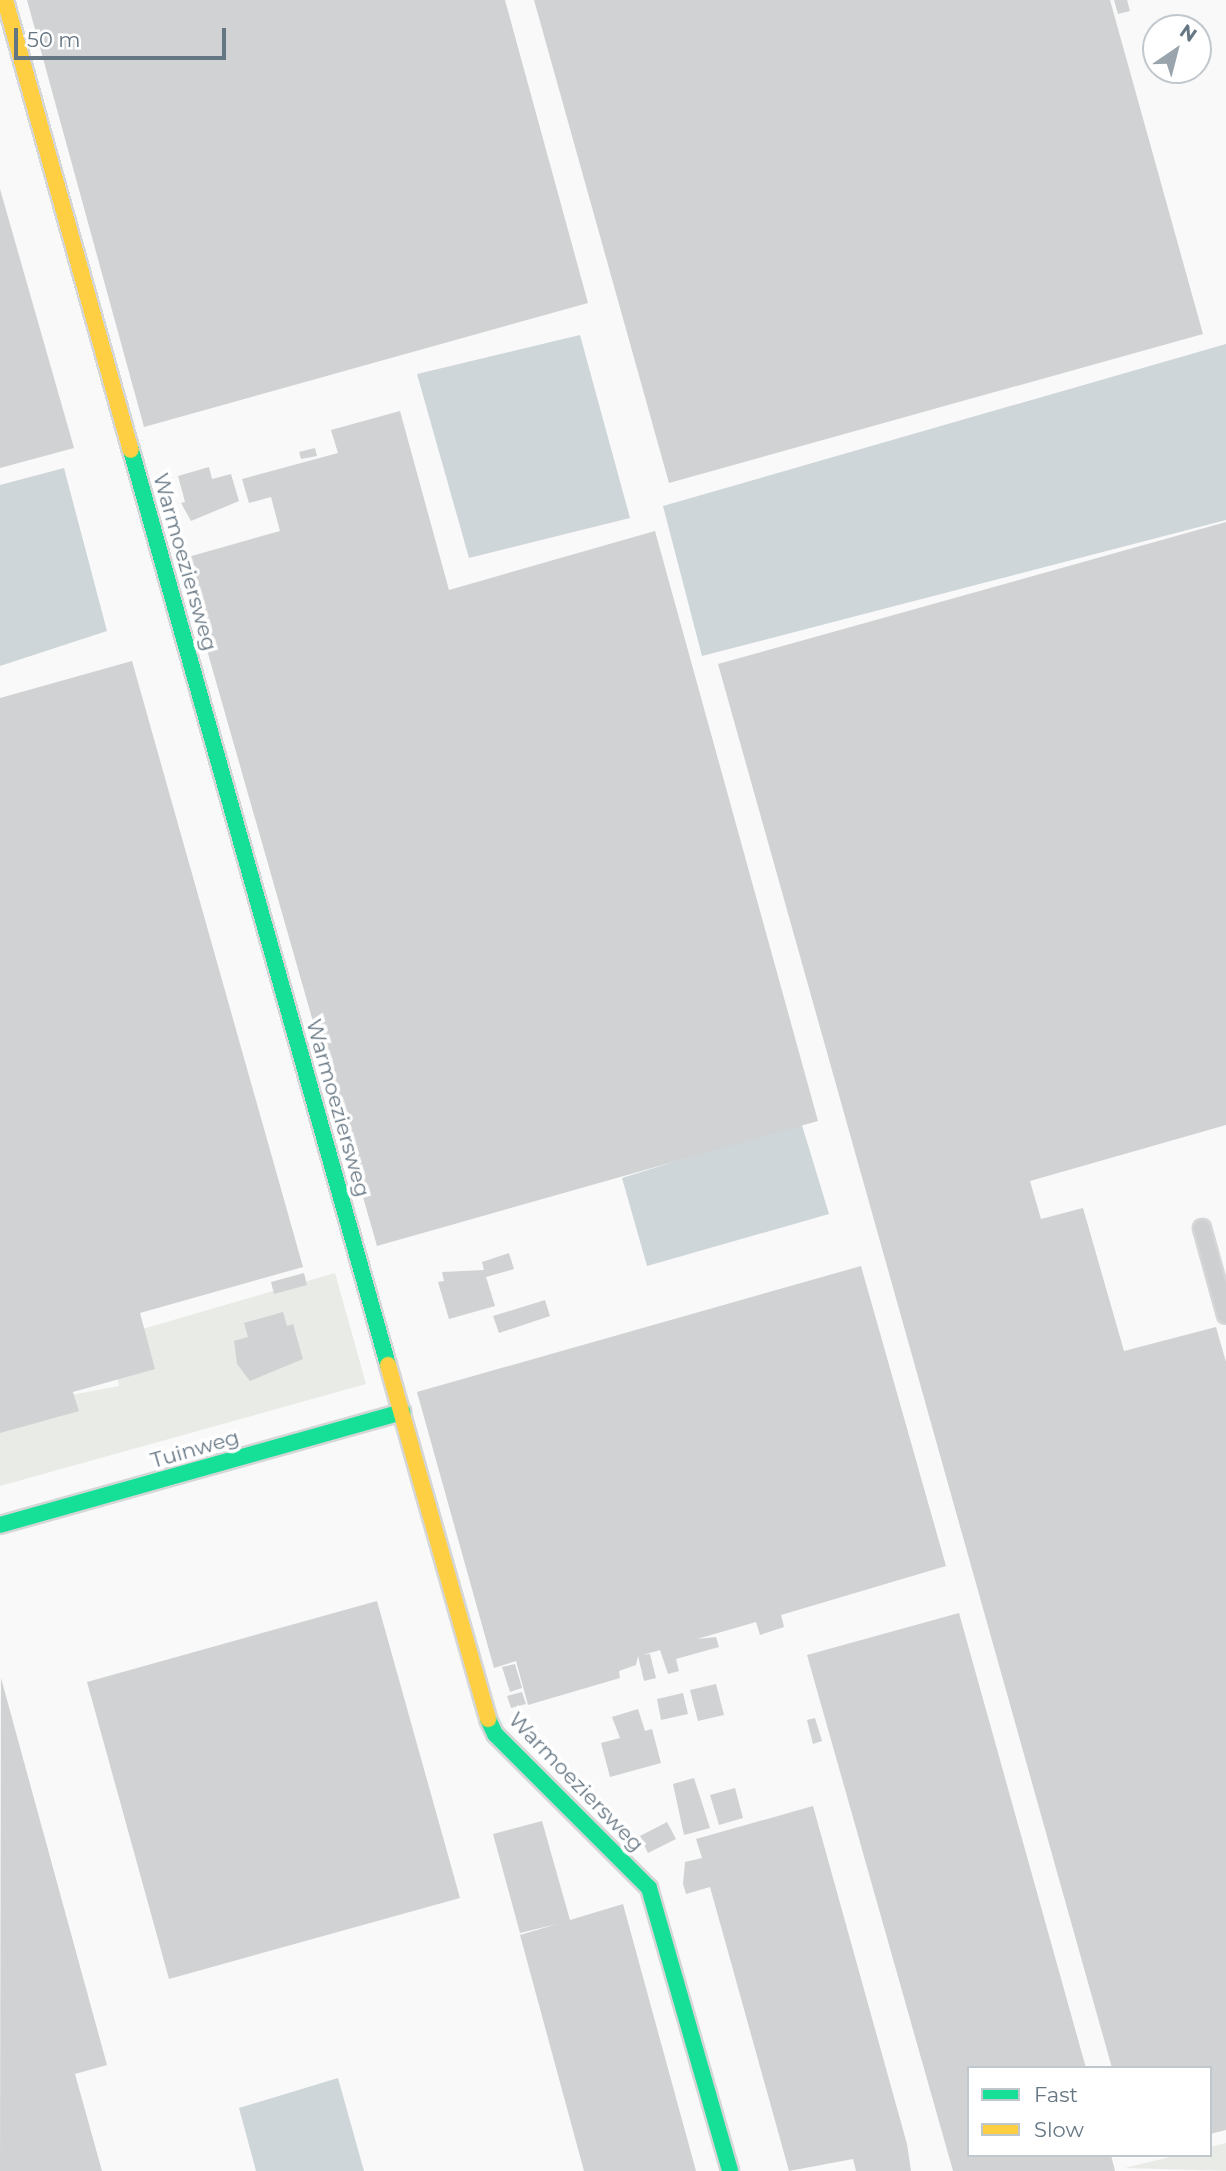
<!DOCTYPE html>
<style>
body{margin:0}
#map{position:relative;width:1226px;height:2171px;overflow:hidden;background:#f9f9f9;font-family:Montserrat,sans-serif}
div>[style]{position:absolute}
.green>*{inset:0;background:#e8ebe6}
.water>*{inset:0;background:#ced6d9}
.building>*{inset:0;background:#d0d2d3}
.roads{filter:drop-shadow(2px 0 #d5d6d7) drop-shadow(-2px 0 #d5d6d7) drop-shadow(0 2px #d5d6d7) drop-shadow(0 -2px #d5d6d7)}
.lane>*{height:16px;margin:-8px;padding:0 8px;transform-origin:8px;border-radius:8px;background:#cecfd0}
.fast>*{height:16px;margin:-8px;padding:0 8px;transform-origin:8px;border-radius:8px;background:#16e098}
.slow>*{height:16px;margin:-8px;padding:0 8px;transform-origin:8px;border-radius:8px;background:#ffcf43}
span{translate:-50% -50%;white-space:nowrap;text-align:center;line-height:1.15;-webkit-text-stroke:7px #fff;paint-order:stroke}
.street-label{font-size:21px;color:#657683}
.legend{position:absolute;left:967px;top:2066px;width:245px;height:91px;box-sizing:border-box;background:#fff;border:2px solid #c1c8cd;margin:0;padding:9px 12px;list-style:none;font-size:21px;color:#657683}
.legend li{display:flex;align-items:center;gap:14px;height:35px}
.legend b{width:35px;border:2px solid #c1c8cd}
.north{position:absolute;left:1142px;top:14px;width:70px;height:70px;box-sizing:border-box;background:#fff;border:2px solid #c1c8cd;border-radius:50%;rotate:35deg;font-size:19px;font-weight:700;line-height:28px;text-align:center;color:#657683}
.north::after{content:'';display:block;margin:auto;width:24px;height:32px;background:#99a4ac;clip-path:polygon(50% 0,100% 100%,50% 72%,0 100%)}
.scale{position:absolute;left:14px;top:28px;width:212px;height:32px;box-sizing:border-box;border:4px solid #657683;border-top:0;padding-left:9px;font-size:21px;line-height:24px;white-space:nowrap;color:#657683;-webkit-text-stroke:5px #fff;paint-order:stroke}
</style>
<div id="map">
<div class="green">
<i style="clip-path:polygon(335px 1273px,366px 1384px,0 1486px,0 1367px,71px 1395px,119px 1386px,108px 1339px)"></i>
<i style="clip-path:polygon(1226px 2143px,1226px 2171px,1125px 2168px,1178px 2155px,1210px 2155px,1210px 2147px)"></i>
</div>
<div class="water">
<i style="clip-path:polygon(580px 335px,630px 518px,469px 558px,417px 374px)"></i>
<i style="clip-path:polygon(1226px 344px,1226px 520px,702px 656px,663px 506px)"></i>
<i style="clip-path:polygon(64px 468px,107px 631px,0 666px,0 485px)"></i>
<i style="clip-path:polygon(801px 1122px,829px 1214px,647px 1266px,622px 1178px)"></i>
<i style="clip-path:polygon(338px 2078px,364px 2171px,256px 2171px,239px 2108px)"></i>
</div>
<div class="building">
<i style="clip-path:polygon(27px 0,505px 0,588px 303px,144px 427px)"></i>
<i style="clip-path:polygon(534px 0,1110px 0,1203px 334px,669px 483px)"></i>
<i style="clip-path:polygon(1114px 0,1127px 0,1130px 11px,1118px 14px)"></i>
<i style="clip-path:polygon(0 189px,74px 448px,0 468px)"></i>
<i style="clip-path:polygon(400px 411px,449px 590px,655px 531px,818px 1121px,377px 1246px,181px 559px,280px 531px,271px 497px,249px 503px,242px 479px,338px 453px,331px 430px)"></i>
<i style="clip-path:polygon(315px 448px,317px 456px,301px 459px,299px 452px)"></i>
<i style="clip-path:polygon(209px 467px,212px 479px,231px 474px,239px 501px,191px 521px,181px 503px,185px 502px,178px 476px)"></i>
<i style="clip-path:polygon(1226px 522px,1226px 1125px,1030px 1181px,1041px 1219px,1083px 1208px,1124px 1351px,1216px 1327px,1226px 1362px,1226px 2130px,1210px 2134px,1210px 2068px,1112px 2068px,718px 664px)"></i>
<i style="clip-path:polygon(132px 661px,303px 1267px,140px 1313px,155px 1369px,73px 1392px,79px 1411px,0 1433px,0 698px)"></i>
<i style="clip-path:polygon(509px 1253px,514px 1269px,486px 1277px,495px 1306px,449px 1319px,438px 1282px,444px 1281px,442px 1272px,484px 1270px,482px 1262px)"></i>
<i style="clip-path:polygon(861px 1266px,946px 1566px,781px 1615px,784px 1627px,760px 1635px,756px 1622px,697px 1639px,716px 1637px,719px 1647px,676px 1659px,679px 1671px,668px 1674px,660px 1650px,643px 1655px,650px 1654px,656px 1678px,644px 1681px,638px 1656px,636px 1665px,619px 1671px,620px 1678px,528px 1705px,516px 1661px,494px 1668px,417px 1392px)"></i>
<i style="clip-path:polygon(304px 1273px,307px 1285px,274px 1294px,271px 1282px)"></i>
<i style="clip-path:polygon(545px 1300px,550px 1316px,499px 1333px,493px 1316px)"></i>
<i style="clip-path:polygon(283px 1312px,287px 1326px,293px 1324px,303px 1359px,250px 1381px,237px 1364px,234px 1341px,248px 1337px,244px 1323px)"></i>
<i style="clip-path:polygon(377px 1601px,460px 1898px,169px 1979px,87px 1682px)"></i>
<i style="clip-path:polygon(959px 1613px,1086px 2068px,969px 2068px,969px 2155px,1111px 2155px,1115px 2171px,953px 2171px,807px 1655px)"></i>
<i style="clip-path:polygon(515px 1664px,522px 1688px,510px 1692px,502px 1667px)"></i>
<i style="clip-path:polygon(1px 1678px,107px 2065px,75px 2074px,102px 2171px,0 2171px)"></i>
<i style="clip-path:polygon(716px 1684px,724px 1715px,698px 1721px,690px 1690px)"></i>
<i style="clip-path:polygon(522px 1692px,526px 1704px,511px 1708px,507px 1696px)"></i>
<i style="clip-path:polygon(683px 1693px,688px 1714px,661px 1720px,657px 1699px)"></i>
<i style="clip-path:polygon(638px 1709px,645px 1731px,652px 1729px,661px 1763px,610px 1777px,601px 1743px,620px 1738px,612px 1717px)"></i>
<i style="clip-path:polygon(815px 1718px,822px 1741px,813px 1744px,807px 1720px)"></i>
<i style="clip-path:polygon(694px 1778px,710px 1828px,684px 1835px,673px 1784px)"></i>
<i style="clip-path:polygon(735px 1788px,743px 1818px,719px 1825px,710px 1795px)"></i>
<i style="clip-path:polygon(813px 1806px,907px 2144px,911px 2171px,856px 2171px,853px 2159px,789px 2171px,710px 1887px,686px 1894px,683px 1884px,685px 1862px,702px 1858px,696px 1839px)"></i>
<i style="clip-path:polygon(542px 1821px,570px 1920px,623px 1904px,696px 2171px,584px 2171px,520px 1935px,557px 1924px,520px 1933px,493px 1834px)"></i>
<i style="clip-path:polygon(667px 1822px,676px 1839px,648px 1853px,640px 1836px)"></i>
</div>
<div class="roads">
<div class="lane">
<i style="left:1202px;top:1228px;width:90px;rotate:74.6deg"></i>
</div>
<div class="fast">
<i style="left:131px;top:450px;width:950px;rotate:74.31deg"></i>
<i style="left:0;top:1525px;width:418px;rotate:-15.7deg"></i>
<i style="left:488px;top:1719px;width:17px;rotate:65deg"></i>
<i style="left:495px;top:1734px;width:218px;rotate:45deg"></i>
<i style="left:649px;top:1888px;width:294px;rotate:74deg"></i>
</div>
<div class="slow">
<i style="left:5px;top:0;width:467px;rotate:74.4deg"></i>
<i style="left:388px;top:1365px;width:368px;rotate:74.2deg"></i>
</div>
</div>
<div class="street-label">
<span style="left:185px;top:562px;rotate:74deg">Warmoeziersweg</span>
<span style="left:338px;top:1108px;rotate:74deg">Warmoeziersweg</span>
<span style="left:195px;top:1449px;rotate:-16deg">Tuinweg</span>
<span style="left:576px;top:1782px;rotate:46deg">Warmoeziersweg</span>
</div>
<ul class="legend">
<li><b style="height:9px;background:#16e098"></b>Fast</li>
<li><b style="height:9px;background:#ffcf43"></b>Slow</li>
</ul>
<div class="north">N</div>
<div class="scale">50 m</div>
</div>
